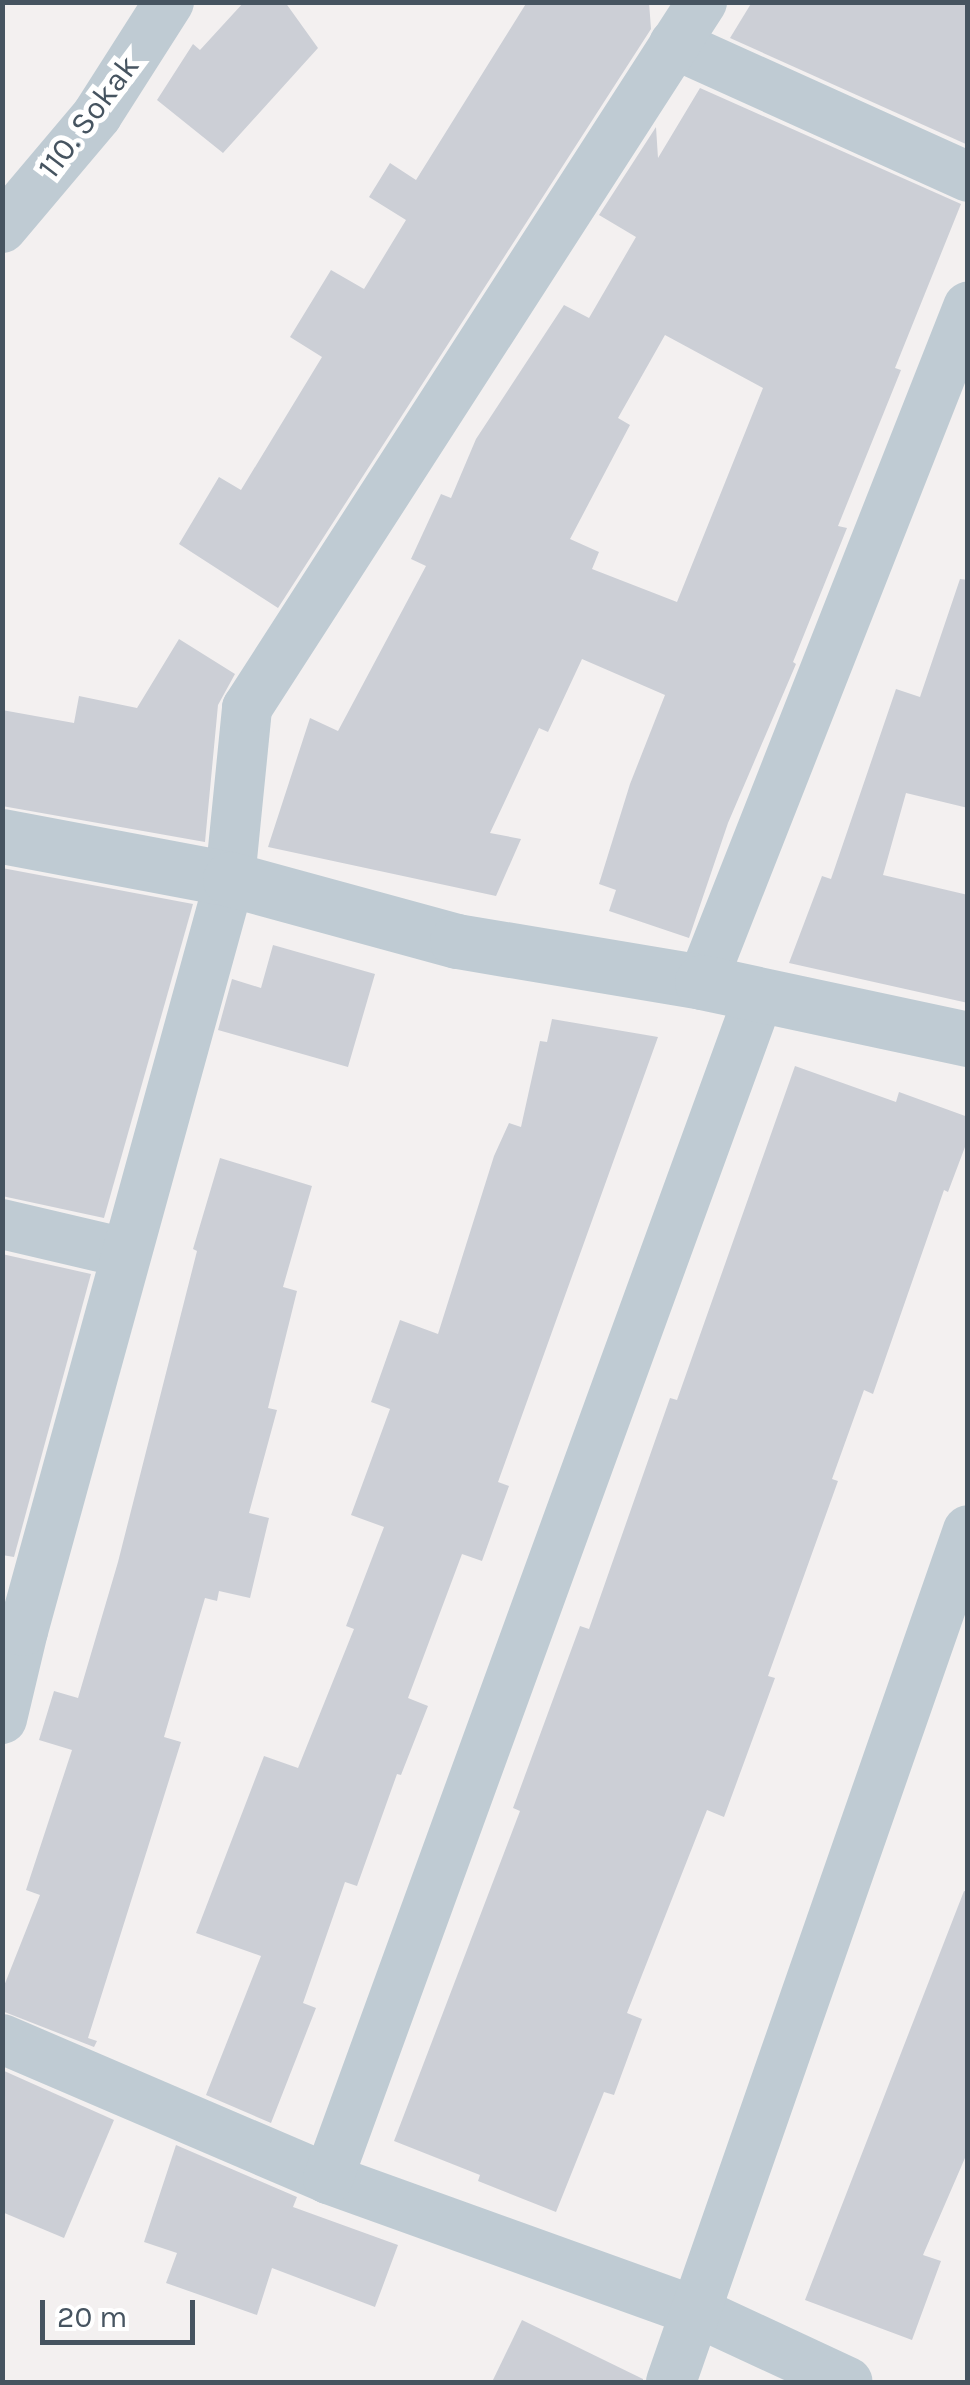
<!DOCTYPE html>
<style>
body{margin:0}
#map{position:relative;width:970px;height:2385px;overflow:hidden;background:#f3f0f0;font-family:Karla,sans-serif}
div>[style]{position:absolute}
.building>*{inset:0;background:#cccfd6}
.minor>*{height:50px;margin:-25px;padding:0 25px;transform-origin:25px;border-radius:25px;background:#bfcbd3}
.tertiary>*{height:55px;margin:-27.5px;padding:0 27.5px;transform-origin:27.5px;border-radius:27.5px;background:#bfcbd3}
span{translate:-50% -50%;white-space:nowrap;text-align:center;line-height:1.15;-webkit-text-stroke:10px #fff;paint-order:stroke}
.street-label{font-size:32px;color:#465460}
.frame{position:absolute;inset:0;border:5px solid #465460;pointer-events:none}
.scale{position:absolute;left:40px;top:2300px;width:155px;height:45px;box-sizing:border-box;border:5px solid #465460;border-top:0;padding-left:12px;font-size:30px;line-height:35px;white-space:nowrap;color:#465460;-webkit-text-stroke:8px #fff;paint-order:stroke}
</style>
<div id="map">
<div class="building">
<i style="clip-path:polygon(244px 2px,285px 2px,318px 48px,223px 153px,157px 100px,193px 44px,200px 50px)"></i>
<i style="clip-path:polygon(527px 2px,649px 2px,651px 29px,278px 608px,179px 544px,219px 477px,241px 490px,322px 357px,290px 337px,331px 270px,364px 289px,406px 220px,369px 197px,390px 163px,416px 180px)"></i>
<i style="clip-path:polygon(752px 2px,968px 2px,968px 145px,730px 38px)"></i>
<i style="clip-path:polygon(evenodd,700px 88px,961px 204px,895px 368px,901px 370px,838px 526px,847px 528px,793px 662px,796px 664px,728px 823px,689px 938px,609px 911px,616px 890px,599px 884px,630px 784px,665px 695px,582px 659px,548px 732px,539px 728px,490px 833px,521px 839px,496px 896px,268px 847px,310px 718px,338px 731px,426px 566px,411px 559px,441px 494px,451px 498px,476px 439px,564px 305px,589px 318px,636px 237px,599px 215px,656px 127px,658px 158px,700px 88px,665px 335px,763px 388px,677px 602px,592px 569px,599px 552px,570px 539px,630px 425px,618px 418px,665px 335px)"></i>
<i style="clip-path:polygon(960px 579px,968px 580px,968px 808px,906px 793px,883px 875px,968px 895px,968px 1003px,789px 963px,822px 876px,831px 879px,896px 689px,920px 697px)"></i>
<i style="clip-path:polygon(179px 639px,235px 674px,218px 705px,205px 842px,2px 806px,2px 710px,74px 723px,79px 696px,137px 708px)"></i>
<i style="clip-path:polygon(2px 868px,193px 904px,104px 1218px,2px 1196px)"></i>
<i style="clip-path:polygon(273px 945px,375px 974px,348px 1067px,218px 1030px,232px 979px,261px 988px)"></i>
<i style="clip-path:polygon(552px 1019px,658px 1037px,498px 1482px,509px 1486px,482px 1561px,462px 1554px,408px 1698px,428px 1706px,401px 1775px,397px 1774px,357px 1886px,345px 1882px,303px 2003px,316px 2008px,271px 2123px,206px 2095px,261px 1956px,196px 1933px,264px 1756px,298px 1768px,354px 1629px,346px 1626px,384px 1527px,351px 1515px,390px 1409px,371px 1402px,400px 1320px,438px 1334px,494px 1156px,509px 1123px,521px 1127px,540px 1041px,547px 1042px)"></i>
<i style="clip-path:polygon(795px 1066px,896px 1102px,899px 1092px,968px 1117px,968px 1139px,948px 1192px,944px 1190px,873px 1394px,864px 1390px,832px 1479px,838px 1481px,768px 1676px,775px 1678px,724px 1817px,707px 1810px,627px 2013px,642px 2019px,614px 2095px,604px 2092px,556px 2212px,478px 2181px,480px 2175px,394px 2141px,520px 1811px,513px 1808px,580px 1626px,589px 1629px,670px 1398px,677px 1400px)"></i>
<i style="clip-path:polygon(220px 1158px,312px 1186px,283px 1287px,297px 1291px,268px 1408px,277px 1410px,249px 1513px,269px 1518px,250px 1598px,219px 1591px,217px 1601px,205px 1598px,164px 1737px,181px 1742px,88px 2038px,97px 2041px,94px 2047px,2px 2011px,2px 1991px,40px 1895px,26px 1890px,72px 1750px,39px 1740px,54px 1691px,78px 1698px,118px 1562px,197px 1251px,193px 1249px)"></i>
<i style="clip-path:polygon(2px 1254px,91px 1274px,14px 1557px,2px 1555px)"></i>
<i style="clip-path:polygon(964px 1891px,968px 1892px,968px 2151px,923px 2255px,941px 2261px,912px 2340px,805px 2300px)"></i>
<i style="clip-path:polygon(2px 2070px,114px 2120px,64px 2238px,2px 2212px)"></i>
<i style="clip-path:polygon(176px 2145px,297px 2197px,293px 2207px,398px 2245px,375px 2307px,272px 2268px,257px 2315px,166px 2283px,177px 2253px,144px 2242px)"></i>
<i style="clip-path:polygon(522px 2320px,643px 2379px,643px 2382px,492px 2382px)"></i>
</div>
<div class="minor">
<i style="left:674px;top:44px;width:323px;rotate:24.3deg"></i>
<i style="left:2px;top:228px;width:148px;rotate:-49.9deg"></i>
<i style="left:97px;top:115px;width:134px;rotate:-57.5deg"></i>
<i style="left:702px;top:982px;width:726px;rotate:-68.49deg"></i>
<i style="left:2px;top:1224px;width:127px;rotate:13.2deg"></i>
<i style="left:2px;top:1719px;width:90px;rotate:-76.6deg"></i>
<i style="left:23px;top:1631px;width:780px;rotate:-74.61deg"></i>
<i style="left:230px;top:879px;width:172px;rotate:-84.3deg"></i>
<i style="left:247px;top:708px;width:840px;rotate:-57.2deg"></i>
<i style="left:2px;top:2039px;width:355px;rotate:23.2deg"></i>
<i style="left:328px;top:2179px;width:392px;rotate:19.8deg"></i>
<i style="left:697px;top:2312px;width:166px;rotate:24.9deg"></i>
<i style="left:328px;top:2179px;width:1259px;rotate:-69.98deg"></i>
<i style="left:671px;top:2382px;width:902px;rotate:-70.78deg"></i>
</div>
<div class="tertiary">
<i style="left:2px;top:836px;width:232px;rotate:10.7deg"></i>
<i style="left:230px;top:879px;width:235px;rotate:15.3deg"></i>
<i style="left:457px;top:941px;width:248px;rotate:9.5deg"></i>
<i style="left:702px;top:982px;width:272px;rotate:12.1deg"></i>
</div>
<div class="street-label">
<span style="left:89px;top:117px;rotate:-53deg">110. Sokak</span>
</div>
<div class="frame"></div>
<div class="scale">20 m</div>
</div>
